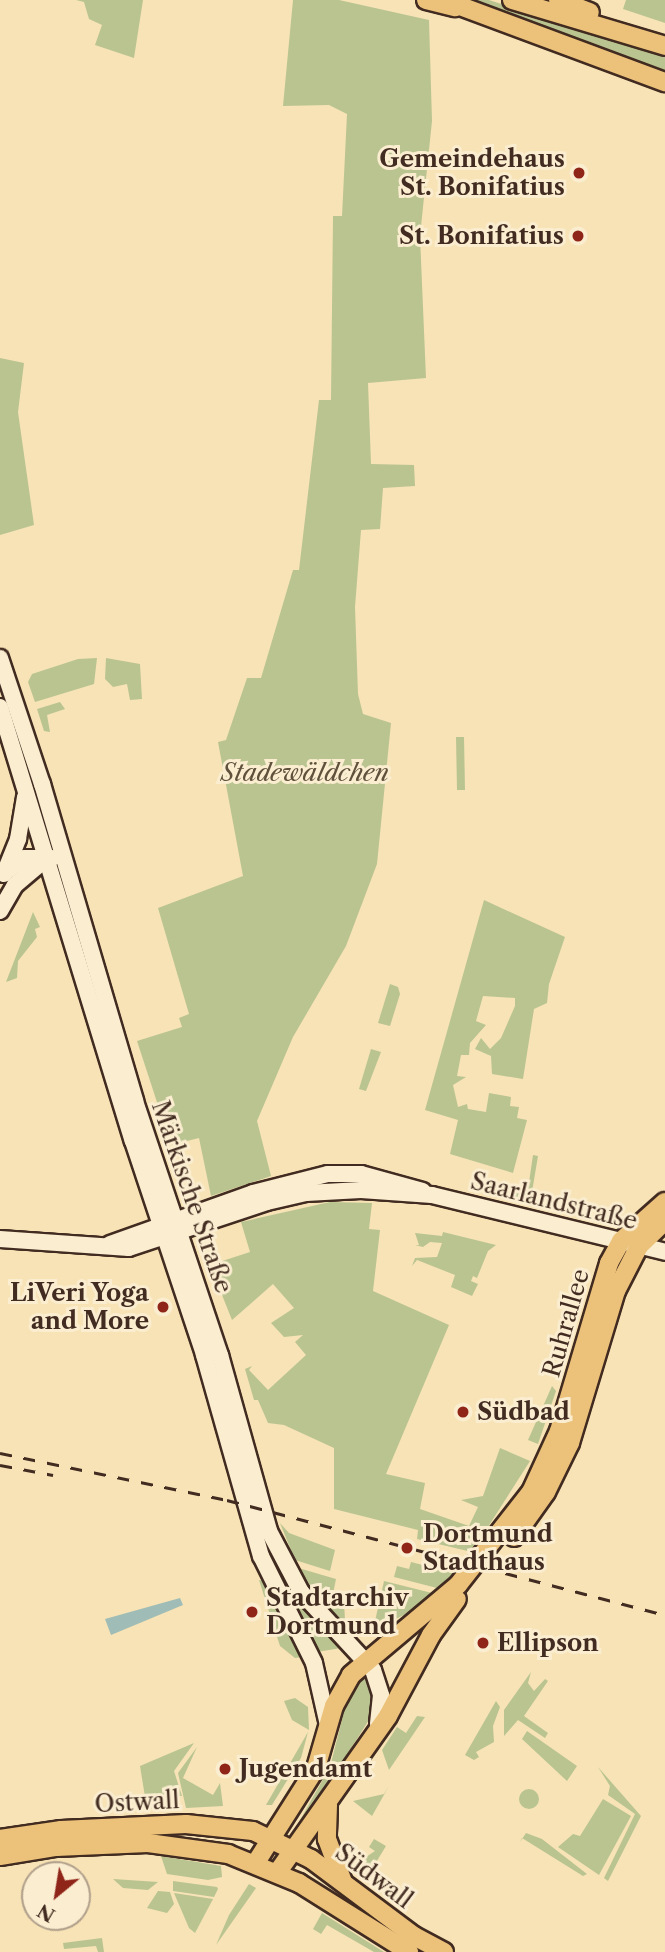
<!DOCTYPE html>
<meta charset="utf-8">
<style>
body{margin:0}
#map{position:relative;width:665px;height:1952px;overflow:hidden;background:#f7e3b6;font-family:"Libre Caslon Text",serif}
div>[style]{position:absolute}
.green>*{inset:0;background:#bac490}
.round{border-radius:50%}
.water>*{inset:0;background:#9fbdb6}
.roads{filter:drop-shadow(2px 0 #422b20) drop-shadow(-2px 0 #422b20) drop-shadow(0 2px #422b20) drop-shadow(0 -2px #422b20)}
.secondary>*{height:16px;margin:-8px;padding:0 8px;transform-origin:8px;border-radius:8px;background:#faedd0}
.primary>*{height:18px;margin:-9px;padding:0 9px;transform-origin:9px;border-radius:9px;background:#ecc27b}
.rail>*{height:2.5px;margin-top:-1.25px;transform-origin:0;background:repeating-linear-gradient(90deg,#422b20 0 12px,transparent 0 24px)}
.dots>*{width:19px;height:19px;translate:-50% -50%;box-sizing:border-box;border:4px solid #faedd0;border-radius:50%}
span{translate:-50% -50%;white-space:nowrap;text-align:center;line-height:1.15;-webkit-text-stroke:6px #faedd0;paint-order:stroke}
.poi-label{font-size:24px;color:#422b20;font-weight:700}
.right{translate:-100% -50%;text-align:right}
.left{translate:0 -50%;text-align:left}
.park-label{font-size:24px;color:#60513c;font-style:italic}
.street-label{font-size:24px;color:#422b20}
.north{position:absolute;left:21px;top:1861px;width:70px;height:70px;box-sizing:border-box;background:#faedd0;border:2px solid #b09f8a;border-radius:50%;rotate:210deg;font-size:19px;font-weight:700;line-height:28px;text-align:center;color:#422b20}
.north::after{content:'';display:block;margin:auto;width:24px;height:32px;background:#8f2418;clip-path:polygon(50% 0,100% 100%,50% 72%,0 100%)}
</style>
<div id="map">
<div class="green">
<i style="clip-path:polygon(76px 0,143px 0,134px 58px,95px 45px,102px 25px,89px 19px,84px 2px)"></i>
<i style="clip-path:polygon(293px 0,339px 0,429px 20px,432px 121px,420px 236px,426px 378px,368px 383px,371px 464px,414px 465px,415px 486px,383px 488px,380px 529px,361px 530px,355px 607px,358px 694px,363px 714px,391px 723px,377px 864px,346px 946px,293px 1037px,257px 1121px,271px 1176px,211px 1196px,199px 1138px,171px 1145px,137px 1041px,182px 1027px,179px 1018px,189px 1014px,158px 908px,243px 876px,218px 742px,226px 740px,247px 678px,261px 678px,293px 570px,299px 570px,319px 400px,331px 400px,333px 216px,342px 216px,347px 114px,329px 105px,283px 106px)"></i>
<i style="clip-path:polygon(468px 0,489px 0,665px 56px,665px 73px)"></i>
<i style="clip-path:polygon(626px 0,665px 0,665px 23px,623px 9px)"></i>
<i style="clip-path:polygon(0 358px,24px 363px,18px 412px,34px 525px,0 535px)"></i>
<i style="clip-path:polygon(97px 658px,94px 684px,35px 702px,28px 682px,32px 674px,78px 659px)"></i>
<i style="clip-path:polygon(106px 658px,140px 664px,142px 699px,130px 700px,127px 684px,113px 687px,105px 679px)"></i>
<i style="clip-path:polygon(60px 702px,65px 709px,47px 715px,50px 732px,44px 731px,37px 709px)"></i>
<i style="clip-path:polygon(456px 737px,464px 737px,465px 790px,457px 790px)"></i>
<i style="clip-path:polygon(484px 900px,565px 937px,549px 984px,547px 1003px,534px 1009px,523px 1079px,492px 1074px,491px 1056px,475px 1049px,481px 1038px,490px 1049px,501px 1038px,515px 1006px,515px 998px,483px 996px,476px 1021px,486px 1025px,470px 1043px,469px 1055px,461px 1055px,457px 1076px,466px 1077px,453px 1085px,458px 1107px,467px 1104px,468px 1109px,486px 1112px,489px 1093px,511px 1097px,510px 1106px,519px 1107px,517px 1118px,527px 1120px,513px 1173px,450px 1154px,458px 1120px,425px 1110px)"></i>
<i style="clip-path:polygon(33px 912px,40px 927px,35px 929px,37px 937px,18px 961px,17px 978px,6px 982px)"></i>
<i style="clip-path:polygon(390px 984px,398px 987px,400px 994px,390px 1026px,378px 1023px)"></i>
<i style="clip-path:polygon(371px 1049px,381px 1052px,366px 1091px,359px 1089px)"></i>
<i style="clip-path:polygon(533px 1155px,538px 1156px,531px 1198px,506px 1196px,508px 1189px,527px 1196px)"></i>
<i style="clip-path:polygon(330px 1202px,372px 1203px,369px 1229px,380px 1230px,373px 1291px,449px 1325px,386px 1474px,425px 1483px,420px 1509px,469px 1526px,478px 1507px,461px 1500px,483px 1496px,500px 1448px,530px 1461px,472px 1552px,417px 1539px,418px 1530px,334px 1509px,334px 1448px,284px 1425px,268px 1423px,258px 1400px,254px 1400px,245px 1369px,252px 1366px,249px 1370px,268px 1390px,306px 1355px,295px 1342px,303px 1335px,284px 1337px,271px 1323px,294px 1308px,273px 1284px,232px 1320px,210px 1265px,250px 1252px,241px 1222px)"></i>
<i style="clip-path:polygon(443px 1232px,496px 1245px,488px 1251px,477px 1278px,473px 1276px,471px 1281px,478px 1284px,472px 1296px,451px 1287px,455px 1275px,417px 1260px,412px 1266px,415px 1258px,437px 1257px,442px 1243px,430px 1242px,423px 1247px,415px 1245px,419px 1245px,415px 1233px,442px 1236px)"></i>
<i style="clip-path:polygon(552px 1386px,556px 1391px,538px 1444px,528px 1440px)"></i>
<i style="clip-path:polygon(259px 1518px,347px 1647px,317px 1652px,269px 1561px)"></i>
<i style="clip-path:polygon(280px 1523px,289px 1533px,335px 1550px,330px 1571px,295px 1560px)"></i>
<i style="clip-path:polygon(411px 1562px,454px 1573px,437px 1588px,394px 1577px,397px 1566px,409px 1569px)"></i>
<i style="clip-path:polygon(295px 1567px,336px 1579px,332px 1599px,344px 1602px,345px 1620px,352px 1622px,350px 1635px,320px 1607px)"></i>
<i style="clip-path:polygon(259px 1580px,264px 1581px,303px 1657px,295px 1658px,280px 1646px)"></i>
<i style="clip-path:polygon(384px 1581px,432px 1593px,408px 1613px,373px 1630px)"></i>
<i style="clip-path:polygon(367px 1672px,375px 1701px,372px 1715px,300px 1830px,296px 1827px,330px 1767px,346px 1704px)"></i>
<i style="clip-path:polygon(531px 1672px,528px 1683px,534px 1691px,545px 1679px,548px 1681px,524px 1716px,548px 1733px,545px 1738px,518px 1720px,504px 1736px,504px 1710px)"></i>
<i style="clip-path:polygon(295px 1698px,308px 1707px,309px 1730px,292px 1720px,284px 1701px)"></i>
<i style="clip-path:polygon(496px 1701px,500px 1707px,493px 1726px,494px 1742px,476px 1752px,479px 1757px,474px 1760px,465px 1755px)"></i>
<i style="clip-path:polygon(417px 1716px,425px 1717px,389px 1770px,382px 1750px,397px 1727px,406px 1733px)"></i>
<i style="clip-path:polygon(527px 1731px,577px 1766px,567px 1781px,522px 1739px)"></i>
<i style="clip-path:polygon(308px 1732px,301px 1758px,272px 1805px,266px 1805px)"></i>
<i style="clip-path:polygon(194px 1743px,174px 1771px,182px 1796px,168px 1796px,169px 1809px,147px 1809px,140px 1766px)"></i>
<i style="clip-path:polygon(197px 1747px,183px 1778px,213px 1795px,220px 1783px,223px 1806px,186px 1808px,178px 1773px)"></i>
<i style="clip-path:polygon(598px 1767px,641px 1816px,608px 1881px,604px 1878px,635px 1814px,608px 1795px,610px 1786px)"></i>
<i style="clip-path:polygon(389px 1786px,372px 1816px,353px 1801px,384px 1794px)"></i>
<i class="round" style="left:519px;top:1789px;width:20px;height:20px"></i>
<i style="clip-path:polygon(603px 1799px,631px 1816px,599px 1875px,558px 1847px,573px 1834px,580px 1836px)"></i>
<i style="clip-path:polygon(526px 1833px,542px 1839px,587px 1874px,583px 1876px,522px 1838px,520px 1842px)"></i>
<i style="clip-path:polygon(374px 1839px,386px 1846px,369px 1874px,362px 1869px,367px 1861px,363px 1859px,375px 1851px,369px 1847px)"></i>
<i style="clip-path:polygon(161px 1856px,221px 1866px,222px 1877px,208px 1880px,167px 1874px)"></i>
<i style="clip-path:polygon(113px 1879px,158px 1882px,148px 1890px,123px 1888px)"></i>
<i style="clip-path:polygon(173px 1881px,217px 1887px,218px 1889px,214px 1897px,173px 1891px)"></i>
<i style="clip-path:polygon(249px 1884px,256px 1888px,216px 1945px,229px 1915px)"></i>
<i style="clip-path:polygon(158px 1891px,170px 1892px,174px 1904px,167px 1913px,147px 1908px)"></i>
<i style="clip-path:polygon(174px 1893px,213px 1899px,195px 1933px,189px 1928px)"></i>
<i style="clip-path:polygon(322px 1913px,384px 1952px,374px 1952px,327px 1925px,321px 1934px,313px 1929px)"></i>
<i style="clip-path:polygon(102px 1938px,104px 1952px,98px 1952px,96px 1946px,64px 1949px,63px 1943px)"></i>
</div>
<div class="water">
<i style="clip-path:polygon(180px 1598px,183px 1605px,111px 1635px,105px 1619px)"></i>
</div>
<div class="roads">
<div class="secondary">
<i style="left:0;top:658px;width:133px;rotate:71.6deg"></i>
<i style="left:42px;top:784px;width:330px;rotate:73.6deg"></i>
<i style="left:135px;top:1101px;width:268px;rotate:71.5deg"></i>
<i style="left:220px;top:1355px;width:183px;rotate:74.4deg"></i>
<i style="left:269px;top:1531px;width:69px;rotate:62.3deg"></i>
<i style="left:301px;top:1592px;width:106px;rotate:47.3deg"></i>
<i style="left:373px;top:1670px;width:26px;rotate:72deg"></i>
<i style="left:381px;top:1695px;width:29px;rotate:96deg"></i>
<i style="left:0;top:707px;width:454px;rotate:73deg"></i>
<i style="left:133px;top:1141px;width:225px;rotate:71.6deg"></i>
<i style="left:204px;top:1355px;width:209px;rotate:74.2deg"></i>
<i style="left:261px;top:1556px;width:119px;rotate:63.6deg"></i>
<i style="left:314px;top:1663px;width:64px;rotate:77.3deg"></i>
<i style="left:7px;top:871px;width:21px;rotate:-37deg"></i>
<i style="left:24px;top:858px;width:28px"></i>
<i style="left:4px;top:874px;width:38px;rotate:-68deg"></i>
<i style="left:18px;top:839px;width:43px;rotate:-80.5deg"></i>
<i style="left:0;top:911px;width:30px;rotate:-60deg"></i>
<i style="left:15px;top:885px;width:39px;rotate:-40deg"></i>
<i style="left:0;top:1239px;width:129px;rotate:4deg"></i>
<i style="left:129px;top:1248px;width:145px;rotate:-18.4deg"></i>
<i style="left:267px;top:1202px;width:40px;rotate:-13deg"></i>
<i style="left:306px;top:1193px;width:55px;rotate:-3.1deg"></i>
<i style="left:361px;top:1190px;width:71px;rotate:4deg"></i>
<i style="left:432px;top:1195px;width:240px;rotate:13.7deg"></i>
<i style="left:110px;top:1244px;width:152px;rotate:-19.6deg"></i>
<i style="left:253px;top:1193px;width:77px;rotate:-14.2deg"></i>
<i style="left:328px;top:1174px;width:33px"></i>
<i style="left:361px;top:1174px;width:64px;rotate:15.3deg"></i>
</div>
<div class="primary">
<i style="left:426px;top:0;width:30px;rotate:14deg"></i>
<i style="left:444px;top:0;width:236px;rotate:20.4deg"></i>
<i style="left:512px;top:0;width:160px;rotate:16.7deg"></i>
<i style="left:558px;top:0;width:34px;rotate:21deg"></i>
<i style="left:514px;top:1537px;width:55px;rotate:-54.6deg"></i>
<i style="left:546px;top:1492px;width:55px;rotate:-63.9deg"></i>
<i style="left:570px;top:1443px;width:159px;rotate:-73.2deg"></i>
<i style="left:616px;top:1291px;width:51px;rotate:-62.9deg"></i>
<i style="left:639px;top:1246px;width:36px;rotate:-44deg"></i>
<i style="left:328px;top:1805px;width:34px;rotate:92deg"></i>
<i style="left:327px;top:1839px;width:46px;rotate:69.6deg"></i>
<i style="left:0;top:1839px;width:62px;rotate:-8.4deg"></i>
<i style="left:61px;top:1830px;width:125px;rotate:-2.7deg"></i>
<i style="left:186px;top:1824px;width:67px;rotate:6deg"></i>
<i style="left:253px;top:1831px;width:64px;rotate:25.8deg"></i>
<i style="left:311px;top:1859px;width:129px;rotate:36.8deg"></i>
<i style="left:414px;top:1936px;width:34px;rotate:28deg"></i>
<i style="left:0;top:1856px;width:57px;rotate:-9.1deg"></i>
<i style="left:56px;top:1847px;width:92px;rotate:-2.5deg"></i>
<i style="left:148px;top:1843px;width:81px;rotate:7.8deg"></i>
<i style="left:228px;top:1854px;width:77px;rotate:22.2deg"></i>
<i style="left:299px;top:1883px;width:130px;rotate:32.1deg"></i>
<i style="left:255px;top:1864px;width:114px;rotate:-57.6deg"></i>
<i style="left:316px;top:1768px;width:65px;rotate:-73.8deg"></i>
<i style="left:334px;top:1706px;width:35px;rotate:-61deg"></i>
<i style="left:351px;top:1675px;width:140px;rotate:-40.1deg"></i>
<i style="left:458px;top:1585px;width:118px;rotate:-51.9deg"></i>
<i style="left:531px;top:1492px;width:67px;rotate:-65.3deg"></i>
<i style="left:559px;top:1431px;width:175px;rotate:-73.4deg"></i>
<i style="left:609px;top:1263px;width:25px;rotate:-61deg"></i>
<i style="left:621px;top:1241px;width:59px;rotate:-41.6deg"></i>
<i style="left:277px;top:1873px;width:192px;rotate:-54.7deg"></i>
<i style="left:388px;top:1716px;width:92px;rotate:-62deg"></i>
<i style="left:431px;top:1635px;width:44px;rotate:-54.2deg"></i>
</div>
</div>
<div class="rail">
<i style="left:0;top:1453px;width:232px;rotate:11.7deg"></i>
<i style="left:227px;top:1500px;width:453px;rotate:14.7deg"></i>
<i style="left:0;top:1465px;width:54px;rotate:10.7deg"></i>
</div>
<div class="dots">
<i style="left:579px;top:173px;background:#8f2418"></i>
<i style="left:578px;top:236px;background:#8f2418"></i>
<i style="left:163px;top:1307px;background:#8f2418"></i>
<i style="left:463px;top:1412px;background:#8f2418"></i>
<i style="left:407px;top:1548px;background:#8f2418"></i>
<i style="left:252px;top:1612px;background:#8f2418"></i>
<i style="left:483px;top:1643px;background:#8f2418"></i>
<i style="left:225px;top:1769px;background:#8f2418"></i>
</div>
<div class="poi-label">
<span class="right" style="left:565px;top:173px">Gemeindehaus<br>St. Bonifatius</span>
<span class="right" style="left:564px;top:236px">St. Bonifatius</span>
<span class="right" style="left:149px;top:1307px">LiVeri Yoga<br>and More</span>
<span class="left" style="left:477px;top:1412px">Südbad</span>
<span class="left" style="left:423px;top:1548px">Dortmund<br>Stadthaus</span>
<span class="left" style="left:266px;top:1612px">Stadtarchiv<br>Dortmund</span>
<span class="left" style="left:497px;top:1643px">Ellipson</span>
<span class="left" style="left:239px;top:1769px">Jugendamt</span>
</div>
<div class="park-label">
<span style="left:305px;top:773px">Stadewäldchen</span>
</div>
<div class="street-label">
<span style="left:192px;top:1197px;rotate:71deg">Märkische Straße</span>
<span style="left:554px;top:1201px;rotate:14deg">Saarlandstraße</span>
<span style="left:566px;top:1323px;rotate:-74deg">Ruhrallee</span>
<span style="left:137px;top:1802px;rotate:-3deg">Ostwall</span>
<span style="left:374px;top:1876px;rotate:37deg">Südwall</span>
</div>
<div class="north">N</div>
</div>
